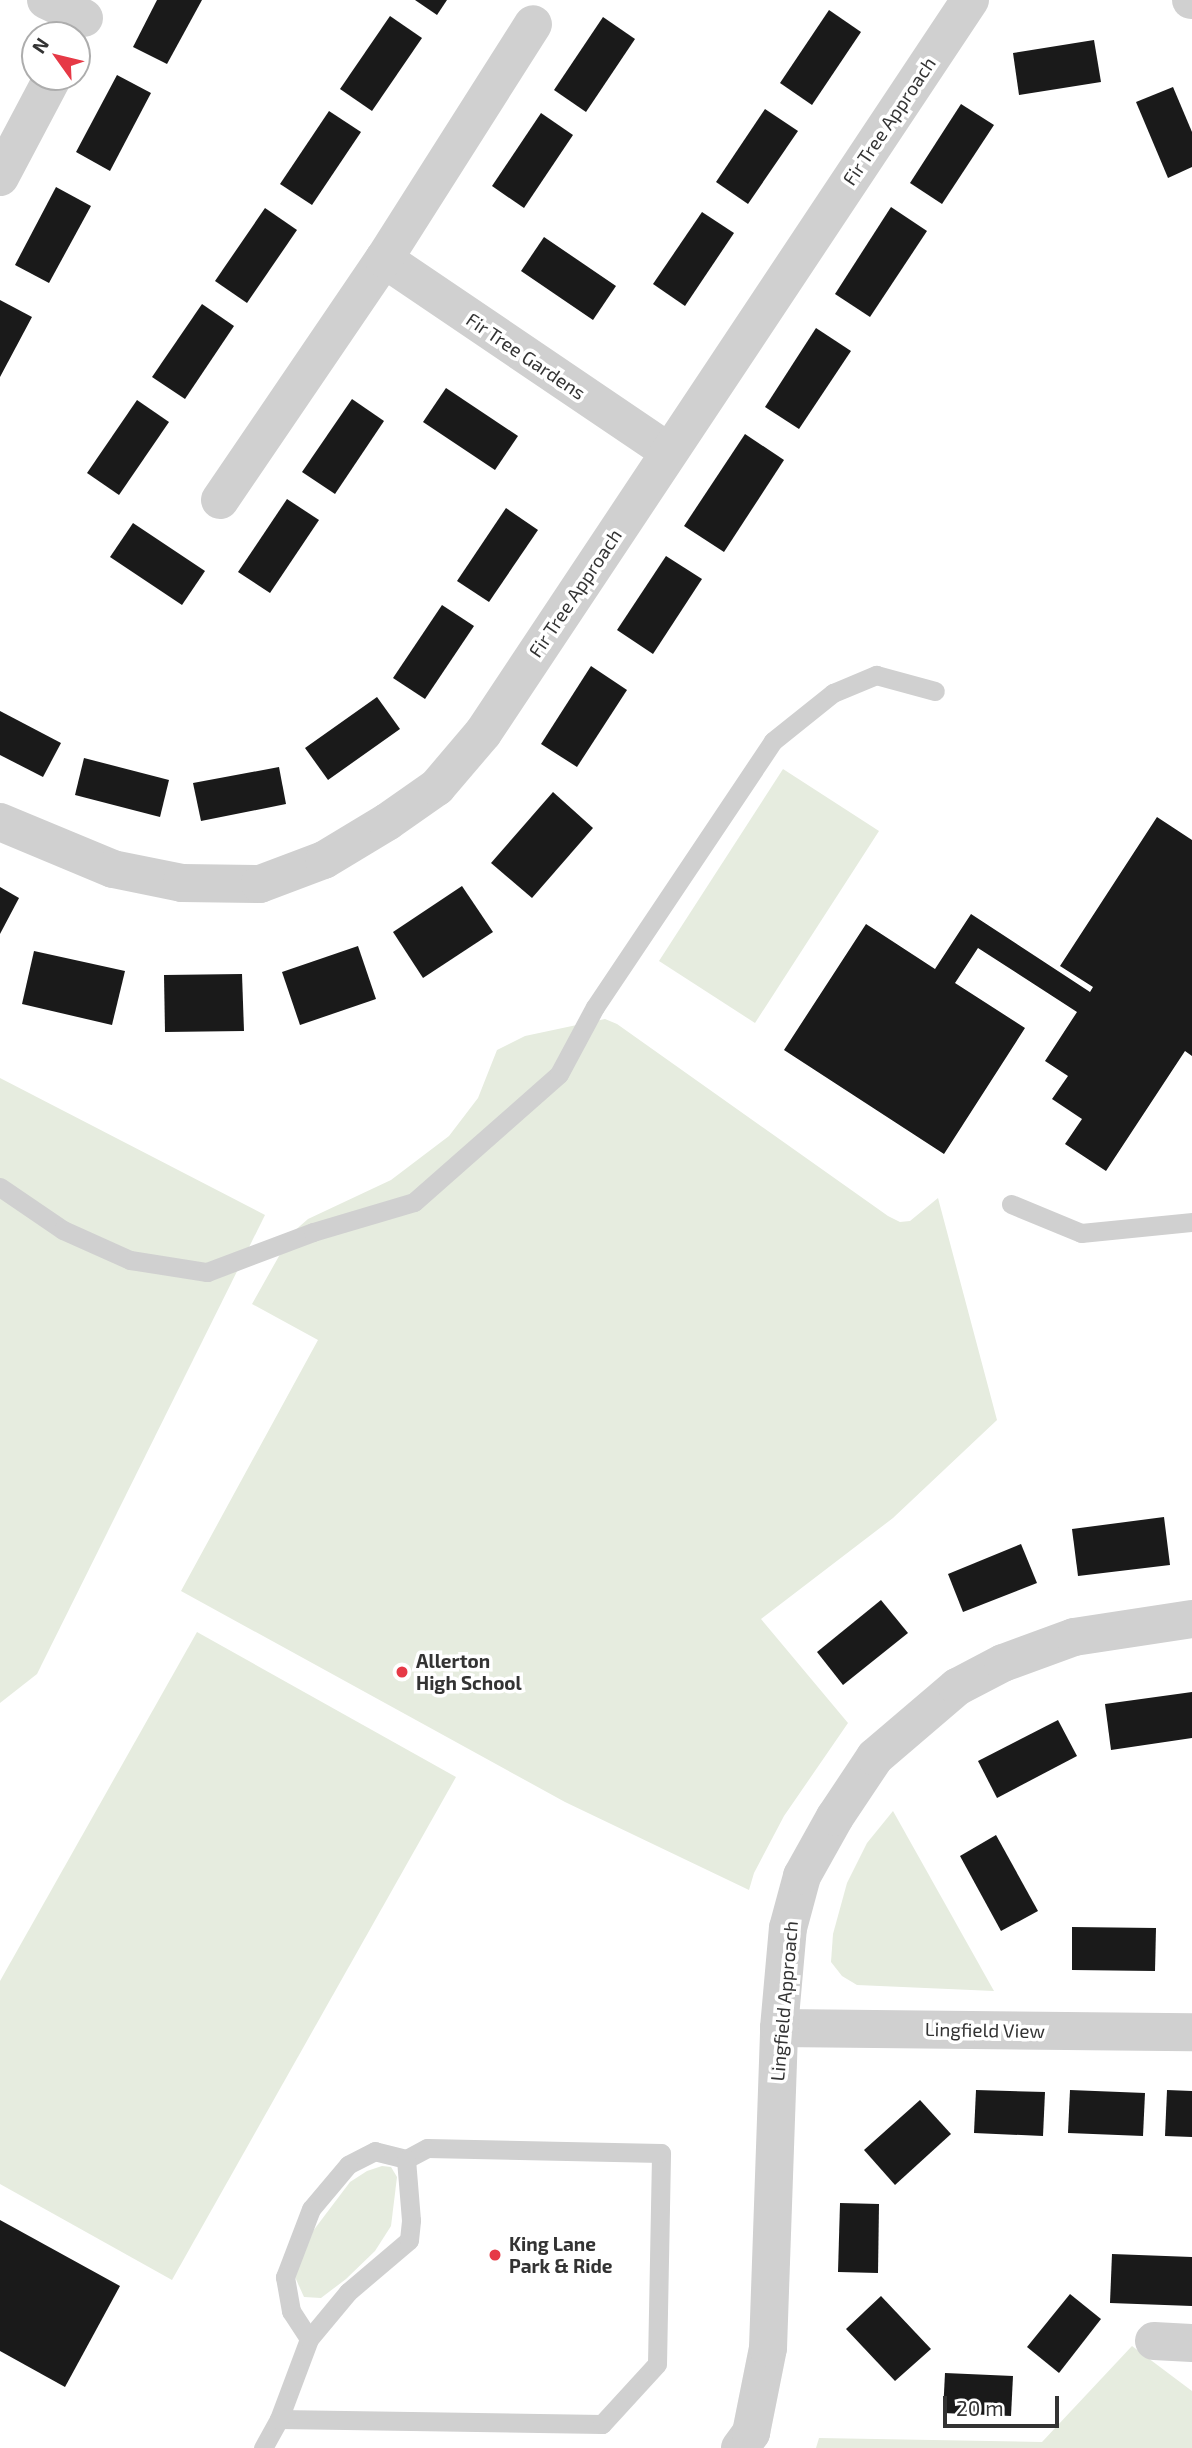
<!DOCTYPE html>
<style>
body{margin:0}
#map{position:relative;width:1192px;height:2448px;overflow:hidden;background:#fff;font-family:"Exo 2",sans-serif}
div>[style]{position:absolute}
.green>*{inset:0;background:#e6ecdf}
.building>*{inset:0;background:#1a1a1a}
.lane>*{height:19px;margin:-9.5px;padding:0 9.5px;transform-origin:9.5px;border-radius:9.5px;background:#d0d0d0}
.street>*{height:38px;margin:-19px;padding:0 19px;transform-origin:19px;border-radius:19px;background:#d0d0d0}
.dots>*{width:19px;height:19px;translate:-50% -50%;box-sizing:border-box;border:4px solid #fff;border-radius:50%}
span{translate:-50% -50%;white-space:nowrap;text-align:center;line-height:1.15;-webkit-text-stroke:7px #fff;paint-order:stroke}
.street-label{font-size:19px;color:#333}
.poi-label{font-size:19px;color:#333;font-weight:700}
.left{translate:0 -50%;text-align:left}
.north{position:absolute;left:21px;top:21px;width:70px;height:70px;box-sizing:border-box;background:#fff;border:2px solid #adadad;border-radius:50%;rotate:304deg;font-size:19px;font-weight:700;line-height:28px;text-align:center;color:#333}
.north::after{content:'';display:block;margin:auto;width:24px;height:32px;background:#e63946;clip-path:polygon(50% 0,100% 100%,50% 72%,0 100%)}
.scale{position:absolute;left:943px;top:2396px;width:116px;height:32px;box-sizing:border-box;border:4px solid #333;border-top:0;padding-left:9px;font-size:21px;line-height:24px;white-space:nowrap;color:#333;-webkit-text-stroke:5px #fff;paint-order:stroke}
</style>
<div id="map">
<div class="green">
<i style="clip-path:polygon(783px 769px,879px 831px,755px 1023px,659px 961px)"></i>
<i style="clip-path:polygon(605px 1019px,617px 1024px,888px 1216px,900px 1222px,910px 1221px,938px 1198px,997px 1420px,893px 1518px,761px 1619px,848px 1723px,784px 1816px,754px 1873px,749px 1890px,565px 1802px,181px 1591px,318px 1340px,252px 1304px,292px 1233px,308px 1219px,391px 1180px,449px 1136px,478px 1098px,497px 1050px,525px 1036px)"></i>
<i style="clip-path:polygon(0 1078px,265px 1215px,37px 1674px,0 1703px)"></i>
<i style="clip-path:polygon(197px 1632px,456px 1777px,172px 2280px,0 2184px,0 1981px)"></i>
<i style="clip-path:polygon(893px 1811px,994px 1991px,857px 1985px,842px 1976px,831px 1962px,833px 1934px,847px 1883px,867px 1843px)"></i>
<i style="clip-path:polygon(382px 2166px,391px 2167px,397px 2177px,391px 2226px,375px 2251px,346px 2279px,321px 2298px,304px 2297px,295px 2277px,313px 2231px,350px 2182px,367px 2171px)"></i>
<i style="clip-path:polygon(1132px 2346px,1192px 2391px,1192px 2448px,816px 2448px,819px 2438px,1042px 2442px)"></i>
</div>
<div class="building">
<i style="clip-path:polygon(157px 0,202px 0,167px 64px,133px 47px)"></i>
<i style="clip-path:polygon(415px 0,447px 0,437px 15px)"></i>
<i style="clip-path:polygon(829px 10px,861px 32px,812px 105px,780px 83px)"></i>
<i style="clip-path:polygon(390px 16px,422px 38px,372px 111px,340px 89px)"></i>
<i style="clip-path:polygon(603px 17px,635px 39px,586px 112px,554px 90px)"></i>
<i style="clip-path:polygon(1094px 40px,1101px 82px,1019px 95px,1013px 53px)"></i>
<i style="clip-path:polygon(117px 75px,151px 93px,110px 171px,76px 152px)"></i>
<i style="clip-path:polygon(1173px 87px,1192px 132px,1192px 167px,1168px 178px,1136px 102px)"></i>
<i style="clip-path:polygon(961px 104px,994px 125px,942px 204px,910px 183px)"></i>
<i style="clip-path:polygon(765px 109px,798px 131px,748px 204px,716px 182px)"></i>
<i style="clip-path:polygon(329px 111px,361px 132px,312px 205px,280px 184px)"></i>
<i style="clip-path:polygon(541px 113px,573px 135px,524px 208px,492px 186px)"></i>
<i style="clip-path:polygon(56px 187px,91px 206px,49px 283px,15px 265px)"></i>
<i style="clip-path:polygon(891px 207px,927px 231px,870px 317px,835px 294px)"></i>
<i style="clip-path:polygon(265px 208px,297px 230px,247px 303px,215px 281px)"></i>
<i style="clip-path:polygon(702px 212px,734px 233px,685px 306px,653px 284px)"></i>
<i style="clip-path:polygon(544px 237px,616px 286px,593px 320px,521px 271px)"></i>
<i style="clip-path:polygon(0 300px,32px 317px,0 377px)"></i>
<i style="clip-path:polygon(202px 304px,234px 326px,185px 399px,152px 377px)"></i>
<i style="clip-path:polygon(816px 328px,851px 351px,799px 429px,765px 407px)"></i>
<i style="clip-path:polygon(446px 388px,518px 436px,495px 470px,423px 422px)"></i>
<i style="clip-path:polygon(352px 399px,384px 421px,335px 494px,302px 472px)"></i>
<i style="clip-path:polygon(137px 400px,169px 422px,119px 495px,87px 473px)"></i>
<i style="clip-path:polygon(745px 434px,784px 460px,724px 552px,684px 526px)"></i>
<i style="clip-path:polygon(287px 499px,319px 520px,270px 593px,238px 572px)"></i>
<i style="clip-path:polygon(506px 508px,538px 530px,489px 602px,457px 581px)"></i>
<i style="clip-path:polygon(133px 523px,205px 571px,182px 605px,110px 557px)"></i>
<i style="clip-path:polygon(666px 556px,702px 579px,653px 654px,617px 630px)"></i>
<i style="clip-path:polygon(442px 605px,474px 626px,425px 699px,393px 678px)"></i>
<i style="clip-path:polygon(591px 666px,627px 690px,577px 767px,541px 744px)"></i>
<i style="clip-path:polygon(377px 697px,400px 729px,328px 780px,305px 748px)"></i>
<i style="clip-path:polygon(0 711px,61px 743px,43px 777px,0 755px)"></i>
<i style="clip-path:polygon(84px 758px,169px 780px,160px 817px,75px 795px)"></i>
<i style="clip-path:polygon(279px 767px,286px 804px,201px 821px,193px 783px)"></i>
<i style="clip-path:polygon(553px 792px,593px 828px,532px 898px,491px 863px)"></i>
<i style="clip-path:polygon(1157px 817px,1192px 840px,1192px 1056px,1185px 1051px,1106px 1171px,1065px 1144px,1082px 1119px,1052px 1099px,1068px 1076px,1045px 1061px,1077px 1012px,978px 948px,955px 983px,1025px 1028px,944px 1154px,784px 1050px,866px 924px,935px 969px,971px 914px,1090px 992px,1093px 987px,1060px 966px)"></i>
<i style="clip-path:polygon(462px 886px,493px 932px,423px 978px,393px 932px)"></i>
<i style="clip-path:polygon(0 887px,19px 898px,0 934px)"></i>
<i style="clip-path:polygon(358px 946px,376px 999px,300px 1025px,282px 972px)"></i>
<i style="clip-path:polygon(34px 951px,125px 971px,112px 1025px,22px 1004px)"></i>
<i style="clip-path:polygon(242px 974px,244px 1031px,165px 1032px,164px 975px)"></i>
<i style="clip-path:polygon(1164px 1517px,1170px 1565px,1078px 1576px,1072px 1529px)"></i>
<i style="clip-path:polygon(1021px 1544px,1037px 1583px,963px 1612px,948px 1574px)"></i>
<i style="clip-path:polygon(881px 1600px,908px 1633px,843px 1685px,817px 1652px)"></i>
<i style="clip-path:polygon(1192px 1692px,1192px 1738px,1111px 1750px,1105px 1704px)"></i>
<i style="clip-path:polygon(1058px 1720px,1077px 1756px,997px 1798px,978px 1761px)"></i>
<i style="clip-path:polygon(996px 1835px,1038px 1911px,1001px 1931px,960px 1856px)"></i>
<i style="clip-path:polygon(1072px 1927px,1156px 1928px,1155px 1971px,1072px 1970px)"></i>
<i style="clip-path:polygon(976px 2090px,1045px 2092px,1043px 2136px,974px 2133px)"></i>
<i style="clip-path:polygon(1070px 2090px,1145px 2093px,1143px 2136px,1068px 2133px)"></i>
<i style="clip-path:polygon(1167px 2090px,1192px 2091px,1192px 2137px,1165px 2136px)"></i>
<i style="clip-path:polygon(920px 2100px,951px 2134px,895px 2185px,864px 2150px)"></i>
<i style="clip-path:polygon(840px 2203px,879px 2204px,878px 2273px,838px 2272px)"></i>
<i style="clip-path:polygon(0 2220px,120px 2286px,65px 2387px,0 2351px)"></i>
<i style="clip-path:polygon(1112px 2254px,1192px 2257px,1192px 2306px,1110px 2303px)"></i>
<i style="clip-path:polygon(1070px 2294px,1101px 2319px,1059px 2373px,1027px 2347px)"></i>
<i style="clip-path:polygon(881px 2296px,931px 2349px,895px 2381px,846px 2329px)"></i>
<i style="clip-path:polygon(945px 2373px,1013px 2376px,1011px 2416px,943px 2413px)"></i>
</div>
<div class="lane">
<i style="left:0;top:1187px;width:76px;rotate:34.3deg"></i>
<i style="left:63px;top:1230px;width:73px;rotate:24.1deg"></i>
<i style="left:130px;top:1260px;width:78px;rotate:8.9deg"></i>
<i style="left:207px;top:1272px;width:113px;rotate:-20.7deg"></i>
<i style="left:313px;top:1232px;width:105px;rotate:-16.5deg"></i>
<i style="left:414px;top:1202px;width:193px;rotate:-41.4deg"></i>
<i style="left:559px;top:1074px;width:76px;rotate:-61.8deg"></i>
<i style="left:595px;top:1007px;width:320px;rotate:-56.2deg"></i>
<i style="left:773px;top:741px;width:77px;rotate:-38.7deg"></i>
<i style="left:833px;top:693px;width:47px;rotate:-22.7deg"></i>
<i style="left:876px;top:675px;width:61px;rotate:15.2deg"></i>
<i style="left:1011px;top:1204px;width:76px;rotate:22.5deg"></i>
<i style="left:1081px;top:1233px;width:112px;rotate:-5.7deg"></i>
<i style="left:279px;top:2419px;width:323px;rotate:0.9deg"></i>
<i style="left:602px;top:2424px;width:81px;rotate:-47.5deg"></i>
<i style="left:657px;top:2364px;width:211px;rotate:-88.9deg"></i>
<i style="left:661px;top:2153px;width:234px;rotate:-178.8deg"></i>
<i style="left:427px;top:2148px;width:24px;rotate:152deg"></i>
<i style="left:406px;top:2159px;width:32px;rotate:-166deg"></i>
<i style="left:375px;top:2151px;width:30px;rotate:153deg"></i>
<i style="left:348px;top:2165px;width:57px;rotate:130.1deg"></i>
<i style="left:311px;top:2209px;width:73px;rotate:110.9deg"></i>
<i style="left:285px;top:2277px;width:35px;rotate:80deg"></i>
<i style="left:291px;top:2311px;width:33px;rotate:57deg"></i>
<i style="left:263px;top:2448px;width:33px;rotate:-61deg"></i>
<i style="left:279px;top:2419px;width:85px;rotate:-69.4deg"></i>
<i style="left:309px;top:2339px;width:61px;rotate:-50.3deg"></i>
<i style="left:348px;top:2292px;width:80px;rotate:-40.4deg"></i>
<i style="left:409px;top:2240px;width:20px;rotate:-84deg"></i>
<i style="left:411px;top:2220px;width:61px;rotate:-94.7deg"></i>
</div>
<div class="street">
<i style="left:46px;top:0;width:42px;rotate:25.3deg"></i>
<i style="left:1191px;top:0;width:1px"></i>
<i style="left:0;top:177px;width:113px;rotate:-62.1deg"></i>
<i style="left:384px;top:259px;width:344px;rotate:34.1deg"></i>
<i style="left:220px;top:500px;width:292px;rotate:-55.8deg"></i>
<i style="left:384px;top:259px;width:278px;rotate:-57.6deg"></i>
<i style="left:0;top:822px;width:122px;rotate:22.6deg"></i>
<i style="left:113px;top:869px;width:70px;rotate:11.5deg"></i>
<i style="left:182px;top:883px;width:78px;rotate:0.7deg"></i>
<i style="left:260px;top:884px;width:68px;rotate:-20.6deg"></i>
<i style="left:324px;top:860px;width:74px;rotate:-31.1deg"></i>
<i style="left:387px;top:822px;width:61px;rotate:-35deg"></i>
<i style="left:437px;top:787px;width:71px;rotate:-49.6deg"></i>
<i style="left:483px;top:733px;width:880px;rotate:-56.4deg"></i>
<i style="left:779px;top:2028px;width:413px;rotate:0.6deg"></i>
<i style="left:1154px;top:2341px;width:38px;rotate:3deg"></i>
<i style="left:740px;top:2448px;width:19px;rotate:-54deg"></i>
<i style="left:751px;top:2433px;width:87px;rotate:-78.7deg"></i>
<i style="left:768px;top:2348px;width:320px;rotate:-88deg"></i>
<i style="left:779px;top:2028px;width:100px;rotate:-84.9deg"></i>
<i style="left:788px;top:1928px;width:54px;rotate:-74.9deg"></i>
<i style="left:802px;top:1876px;width:68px;rotate:-60.8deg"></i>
<i style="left:835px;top:1817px;width:72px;rotate:-56.3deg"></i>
<i style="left:875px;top:1757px;width:108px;rotate:-40.5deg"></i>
<i style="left:957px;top:1687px;width:52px;rotate:-27.6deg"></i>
<i style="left:1003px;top:1663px;width:76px;rotate:-20.1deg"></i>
<i style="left:1074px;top:1637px;width:119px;rotate:-8.7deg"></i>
</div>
<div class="dots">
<i style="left:402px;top:1672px;background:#e63946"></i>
<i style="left:495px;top:2255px;background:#e63946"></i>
</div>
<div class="street-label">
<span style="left:889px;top:121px;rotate:-56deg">Fir Tree Approach</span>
<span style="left:526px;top:356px;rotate:34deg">Fir Tree Gardens</span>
<span style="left:575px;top:593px;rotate:-56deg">Fir Tree Approach</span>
<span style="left:784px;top:2001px;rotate:-85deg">Lingfield Approach</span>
<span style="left:985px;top:2030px;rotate:1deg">Lingfield View</span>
</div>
<div class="poi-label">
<span class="left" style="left:416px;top:1672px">Allerton<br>High School</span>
<span class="left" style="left:509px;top:2255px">King Lane<br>Park &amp; Ride</span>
</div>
<div class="north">N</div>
<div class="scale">20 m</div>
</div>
